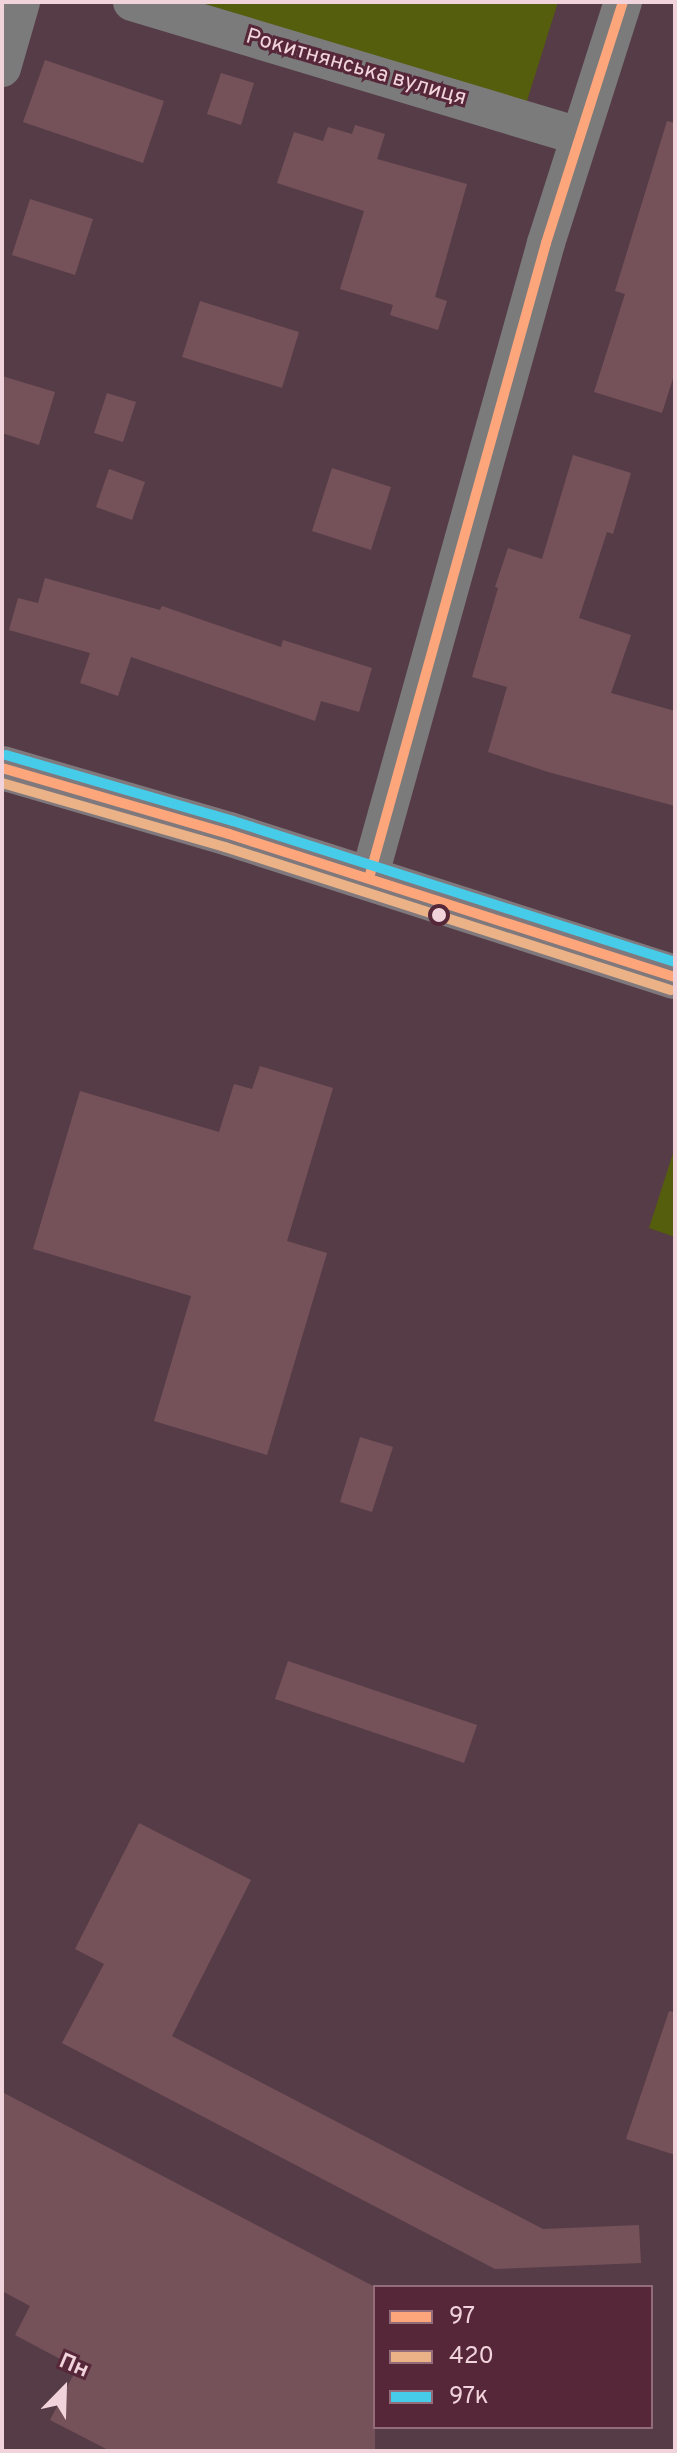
<!DOCTYPE html>
<meta charset="utf-8">
<style>
body{margin:0}
#map{position:relative;width:677px;height:2453px;overflow:hidden;background:#563c46;font-family:Overpass,sans-serif}
div>[style]{position:absolute}
.green>*{inset:0;background:#555e0c}
.building>*{inset:0;background:#75525a}
.street>*{height:38px;margin:-19px;padding:0 19px;transform-origin:19px;border-radius:19px;background:#7b7b7c}
.primary>*{height:44px;margin:-22px;padding:0 22px;transform-origin:22px;border-radius:22px;background:#7f797d}
.bus-1>*{height:10px;margin:-5px;padding:0 5px;transform-origin:5px;border-radius:5px;background:#fea67b}
.bus-2>*{height:10px;margin:-5px;padding:0 5px;transform-origin:5px;border-radius:5px;background:#ebb288}
.bus-3>*{height:10px;margin:-5px;padding:0 5px;transform-origin:5px;border-radius:5px;background:#46cce9}
.dots>*{width:22px;height:22px;translate:-50% -50%;box-sizing:border-box;border:4px solid #552738;border-radius:50%}
span{translate:-50% -50%;white-space:nowrap;text-align:center;line-height:1.15;-webkit-text-stroke:6px #552738;paint-order:stroke}
.street-label{font-size:22px;color:#f1d3db}
.frame{position:absolute;inset:0;border:4px solid #f1d3db;pointer-events:none}
.legend{position:absolute;left:373px;top:2285px;width:280px;height:144px;box-sizing:border-box;background:#552738;border:2px solid #936c79;margin:0;padding:10px 14px;list-style:none;font-size:24px;color:#f1d3db}
.legend li{display:flex;align-items:center;gap:16px;height:40px}
.legend b{width:40px;border:2px solid #936c79}
.north{position:absolute;left:24px;top:2349px;width:80px;height:80px;-webkit-text-stroke:6px #552738;paint-order:stroke;rotate:23deg;font-size:22px;font-weight:700;line-height:32px;text-align:center;color:#f1d3db}
.north::after{content:'';display:block;margin:auto;width:28px;height:36px;background:#f1d3db;clip-path:polygon(50% 0,100% 100%,50% 72%,0 100%)}
</style>
<div id="map">
<div class="green">
<i style="clip-path:polygon(198px 2px,558px 2px,526px 104px)"></i>
<i style="clip-path:polygon(675px 1147px,675px 1237px,649px 1228px)"></i>
</div>
<div class="building">
<i style="clip-path:polygon(45px 60px,164px 101px,143px 163px,23px 122px)"></i>
<i style="clip-path:polygon(221px 73px,254px 83px,241px 125px,207px 114px)"></i>
<i style="clip-path:polygon(667px 121px,675px 123px,675px 372px,662px 413px,594px 392px,625px 294px,615px 291px)"></i>
<i style="clip-path:polygon(355px 125px,385px 134px,377px 159px,467px 184px,435px 297px,447px 301px,438px 330px,390px 315px,393px 305px,340px 289px,364px 211px,277px 183px,294px 132px,323px 141px,328px 127px,352px 134px)"></i>
<i style="clip-path:polygon(30px 199px,93px 219px,75px 275px,12px 255px)"></i>
<i style="clip-path:polygon(200px 301px,299px 332px,282px 388px,182px 357px)"></i>
<i style="clip-path:polygon(2px 376px,55px 392px,39px 445px,2px 433px)"></i>
<i style="clip-path:polygon(107px 393px,136px 402px,123px 442px,94px 433px)"></i>
<i style="clip-path:polygon(573px 455px,631px 473px,613px 534px,607px 532px,579px 618px,631px 635px,611px 693px,675px 711px,675px 806px,548px 772px,488px 752px,507px 687px,472px 677px,498px 588px,495px 587px,508px 548px,542px 559px)"></i>
<i style="clip-path:polygon(332px 468px,391px 487px,371px 550px,312px 531px)"></i>
<i style="clip-path:polygon(109px 469px,145px 482px,132px 520px,96px 507px)"></i>
<i style="clip-path:polygon(45px 578px,160px 610px,162px 606px,281px 647px,283px 640px,372px 668px,359px 712px,321px 701px,315px 721px,131px 657px,118px 696px,80px 683px,90px 653px,9px 630px,18px 598px,38px 603px)"></i>
<i style="clip-path:polygon(260px 1066px,333px 1088px,287px 1241px,327px 1253px,267px 1455px,154px 1421px,191px 1296px,33px 1249px,80px 1091px,219px 1132px,234px 1084px,252px 1089px)"></i>
<i style="clip-path:polygon(360px 1437px,393px 1447px,372px 1512px,340px 1502px)"></i>
<i style="clip-path:polygon(288px 1661px,477px 1725px,464px 1763px,275px 1699px)"></i>
<i style="clip-path:polygon(139px 1823px,251px 1880px,172px 2036px,543px 2229px,639px 2225px,641px 2263px,495px 2269px,62px 2043px,104px 1964px,75px 1949px)"></i>
<i style="clip-path:polygon(669px 2011px,675px 2012px,675px 2155px,626px 2139px)"></i>
<i style="clip-path:polygon(2px 2092px,375px 2287px,375px 2451px,110px 2451px,50px 2420px,77px 2368px,15px 2335px,30px 2306px,2px 2291px)"></i>
</div>
<div class="street">
<i style="left:132px;top:2px;width:467px;rotate:16.7deg"></i>
<i style="left:2px;top:68px;width:69px;rotate:-73.9deg"></i>
<i style="left:369px;top:878px;width:659px;rotate:-74.42deg"></i>
<i style="left:546px;top:243px;width:253px;rotate:-72.3deg"></i>
</div>
<div class="primary">
<i style="left:2px;top:768px;width:236px;rotate:16.2deg"></i>
<i style="left:229px;top:834px;width:468px;rotate:17.8deg"></i>
</div>
<div class="bus-1">
<i style="left:2px;top:768px;width:236px;rotate:16.2deg"></i>
<i style="left:229px;top:834px;width:468px;rotate:17.8deg"></i>
<i style="left:369px;top:878px;width:659px;rotate:-74.42deg"></i>
<i style="left:546px;top:243px;width:253px;rotate:-72.3deg"></i>
</div>
<div class="bus-2">
<i style="left:2px;top:783px;width:232px;rotate:16deg"></i>
<i style="left:225px;top:847px;width:468px;rotate:17.8deg"></i>
</div>
<div class="bus-3">
<i style="left:6px;top:755px;width:236px;rotate:16.2deg"></i>
<i style="left:233px;top:821px;width:464px;rotate:17.7deg"></i>
</div>
<div class="dots">
<i style="left:439px;top:915px;background:#f1d3db"></i>
</div>
<div class="street-label">
<span style="left:356px;top:68px;rotate:16deg">Рокитнянська вулиця</span>
</div>
<div class="frame"></div>
<ul class="legend">
<li><b style="height:10px;background:#fea67b"></b>97</li>
<li><b style="height:10px;background:#ebb288"></b>420</li>
<li><b style="height:10px;background:#46cce9"></b>97к</li>
</ul>
<div class="north">Пн</div>
</div>
